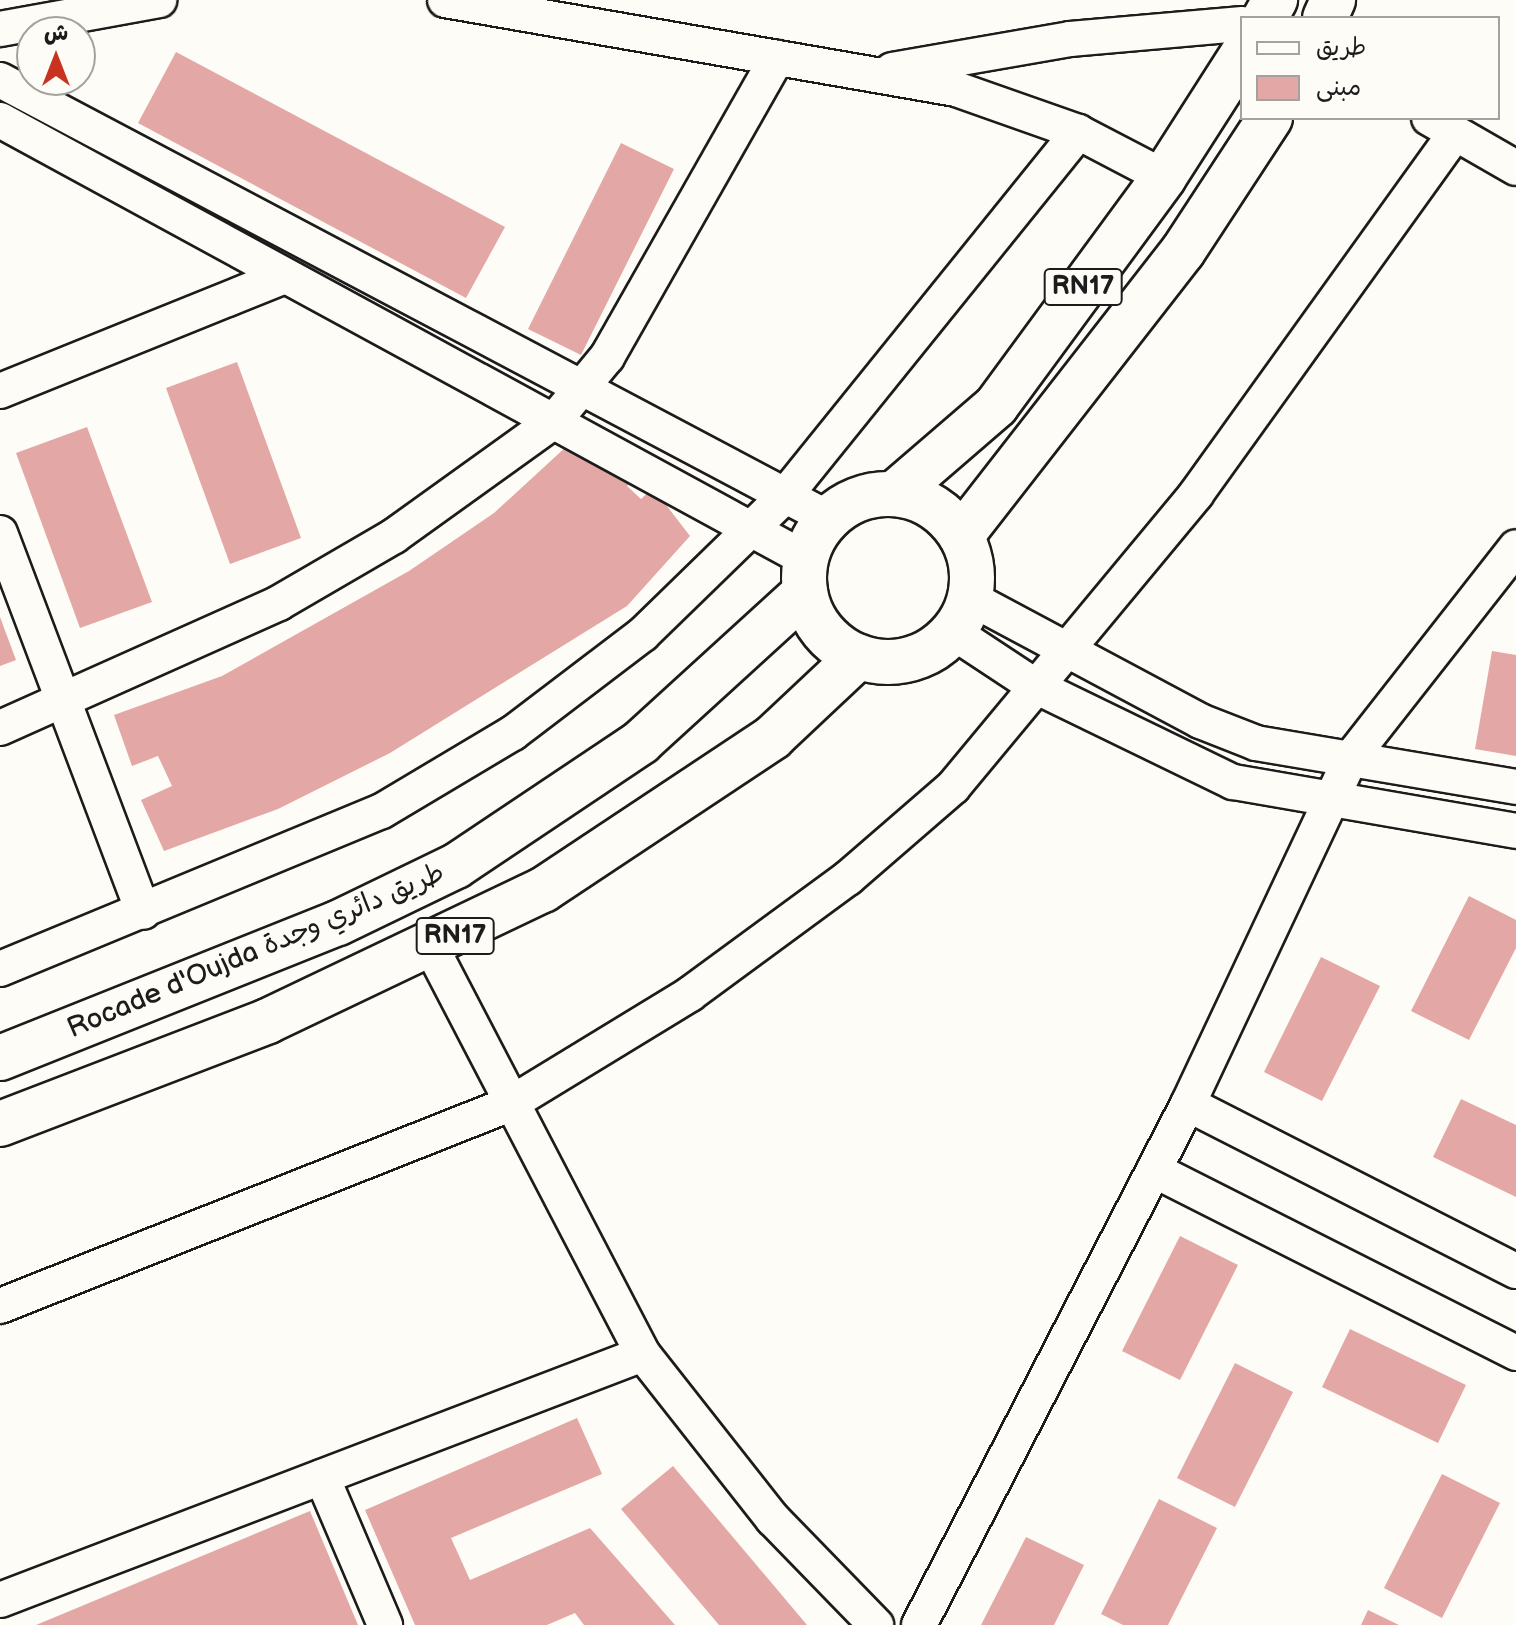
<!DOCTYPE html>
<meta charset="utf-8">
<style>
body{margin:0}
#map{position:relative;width:1516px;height:1625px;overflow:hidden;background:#fdfcf7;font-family:"Balsamiq Sans","Playpen Sans Arabic",sans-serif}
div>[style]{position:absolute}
.building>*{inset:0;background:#e3a8a5}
.roads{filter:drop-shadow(2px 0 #1c1c1c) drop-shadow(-2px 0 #1c1c1c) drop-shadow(0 2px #1c1c1c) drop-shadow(0 -2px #1c1c1c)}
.minor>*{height:34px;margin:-17px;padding:0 17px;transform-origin:17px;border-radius:17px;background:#fdfcf7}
.trunk>*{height:44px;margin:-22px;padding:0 22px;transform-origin:22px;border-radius:22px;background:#fdfcf7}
.trunk>.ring{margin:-22px;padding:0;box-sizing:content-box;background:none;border:44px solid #fdfcf7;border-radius:50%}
span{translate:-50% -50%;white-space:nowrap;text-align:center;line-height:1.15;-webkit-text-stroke:6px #fdfcf7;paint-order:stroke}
.shield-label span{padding:2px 6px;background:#fdfcf7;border:2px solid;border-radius:6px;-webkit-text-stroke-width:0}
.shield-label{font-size:26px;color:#1c1c1c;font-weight:700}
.street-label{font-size:28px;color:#1c1c1c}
.legend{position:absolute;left:1240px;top:16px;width:260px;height:104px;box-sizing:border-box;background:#fdfcf7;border:2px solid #a3a29f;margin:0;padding:10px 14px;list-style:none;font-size:24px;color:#1c1c1c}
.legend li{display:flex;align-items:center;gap:16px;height:40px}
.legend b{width:40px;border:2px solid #a3a29f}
.north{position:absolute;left:16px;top:16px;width:80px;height:80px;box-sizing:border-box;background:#fdfcf7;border:2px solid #a3a29f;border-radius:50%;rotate:0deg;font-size:22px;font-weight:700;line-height:32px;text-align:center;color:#1c1c1c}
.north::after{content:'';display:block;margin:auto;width:28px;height:36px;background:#c8321e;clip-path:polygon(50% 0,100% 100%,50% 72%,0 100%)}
</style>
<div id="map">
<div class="building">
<i style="clip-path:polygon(176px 52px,505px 227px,466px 298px,138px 123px)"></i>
<i style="clip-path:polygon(621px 143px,674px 169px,581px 355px,528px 329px)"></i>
<i style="clip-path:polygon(237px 362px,301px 538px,230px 564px,166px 388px)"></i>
<i style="clip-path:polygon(87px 427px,152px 602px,80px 628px,16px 453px)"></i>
<i style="clip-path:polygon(568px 445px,636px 477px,627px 486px,641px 499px,653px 488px,690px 536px,627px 606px,390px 753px,278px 809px,164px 851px,141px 800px,172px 786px,158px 756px,132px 766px,114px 715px,222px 676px,409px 571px,494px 513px)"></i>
<i style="clip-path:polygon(0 617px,16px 660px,0 666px)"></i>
<i style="clip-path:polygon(1492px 651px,1516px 655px,1516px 756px,1475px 749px)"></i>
<i style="clip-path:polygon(1469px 896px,1516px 920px,1516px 948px,1469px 1040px,1411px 1011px)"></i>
<i style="clip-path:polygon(1321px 957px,1380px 986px,1322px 1101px,1264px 1072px)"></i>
<i style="clip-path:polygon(1461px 1099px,1516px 1125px,1516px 1197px,1433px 1157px)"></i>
<i style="clip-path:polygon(1180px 1236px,1238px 1265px,1180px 1380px,1122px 1351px)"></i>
<i style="clip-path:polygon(1350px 1329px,1466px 1385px,1438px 1443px,1322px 1387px)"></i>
<i style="clip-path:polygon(1235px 1363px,1293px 1392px,1235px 1507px,1177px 1478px)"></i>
<i style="clip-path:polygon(577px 1418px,602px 1474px,451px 1538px,470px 1580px,590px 1528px,675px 1625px,584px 1625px,575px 1613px,547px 1625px,415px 1625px,365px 1510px)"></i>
<i style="clip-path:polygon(673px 1466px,807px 1625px,719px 1625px,621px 1509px)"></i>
<i style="clip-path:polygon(1442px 1474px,1500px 1503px,1442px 1618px,1384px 1588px)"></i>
<i style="clip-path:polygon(1159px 1499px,1217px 1528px,1168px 1625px,1123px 1625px,1101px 1614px)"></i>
<i style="clip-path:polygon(310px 1511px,358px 1625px,36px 1625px)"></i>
<i style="clip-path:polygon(1026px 1537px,1084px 1565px,1054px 1625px,981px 1625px)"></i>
<i style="clip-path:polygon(1368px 1610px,1399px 1625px,1361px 1625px)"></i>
</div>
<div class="roads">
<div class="minor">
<i style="left:445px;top:0;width:519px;rotate:9.88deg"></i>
<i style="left:956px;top:89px;width:129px;rotate:19.4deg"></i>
<i style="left:1078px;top:132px;width:97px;rotate:27.6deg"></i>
<i style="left:0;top:29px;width:162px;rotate:-10.3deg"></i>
<i style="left:892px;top:70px;width:181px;rotate:-9.9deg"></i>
<i style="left:1070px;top:39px;width:173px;rotate:-5deg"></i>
<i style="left:0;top:80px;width:937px;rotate:27.88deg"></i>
<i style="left:1429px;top:118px;width:100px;rotate:29.9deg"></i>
<i style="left:0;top:120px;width:918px;rotate:28.58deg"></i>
<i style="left:0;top:391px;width:306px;rotate:-22deg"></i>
<i style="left:0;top:533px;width:405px;rotate:69.3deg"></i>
<i style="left:970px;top:598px;width:261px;rotate:28.1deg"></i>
<i style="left:1200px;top:721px;width:60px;rotate:21.4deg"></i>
<i style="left:1256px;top:743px;width:264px;rotate:9.6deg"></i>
<i style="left:953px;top:632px;width:98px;rotate:33.4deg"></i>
<i style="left:1035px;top:686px;width:220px;rotate:25.9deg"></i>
<i style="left:1233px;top:782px;width:287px;rotate:9.8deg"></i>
<i style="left:0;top:728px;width:306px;rotate:-24.1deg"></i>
<i style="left:279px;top:603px;width:133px;rotate:-30.2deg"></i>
<i style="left:394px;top:536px;width:197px;rotate:-35.7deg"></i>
<i style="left:554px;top:421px;width:83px;rotate:-50.4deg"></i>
<i style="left:607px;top:357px;width:344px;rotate:-60.4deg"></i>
<i style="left:432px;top:949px;width:457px;rotate:62.5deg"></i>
<i style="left:643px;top:1354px;width:210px;rotate:51.8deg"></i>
<i style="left:773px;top:1519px;width:148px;rotate:45.8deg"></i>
<i style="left:0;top:969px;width:413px;rotate:-22.5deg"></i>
<i style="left:382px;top:811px;width:152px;rotate:-30.8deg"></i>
<i style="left:513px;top:733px;width:163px;rotate:-37.3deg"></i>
<i style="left:643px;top:634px;width:197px;rotate:-44.2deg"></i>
<i style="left:784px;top:497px;width:469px;rotate:-51.1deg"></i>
<i style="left:1188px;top:1104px;width:368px;rotate:27deg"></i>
<i style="left:1154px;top:1170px;width:406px;rotate:26.8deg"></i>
<i style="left:0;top:1306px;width:549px;rotate:-21.61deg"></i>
<i style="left:510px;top:1104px;width:211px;rotate:-31.4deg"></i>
<i style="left:690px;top:994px;width:196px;rotate:-36.3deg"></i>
<i style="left:848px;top:878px;width:139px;rotate:-40.9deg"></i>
<i style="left:953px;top:787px;width:381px;rotate:-50.3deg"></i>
<i style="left:1196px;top:494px;width:444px;rotate:-54.3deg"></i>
<i style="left:322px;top:1477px;width:161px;rotate:66.9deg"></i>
<i style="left:0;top:1600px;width:688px;rotate:-20.94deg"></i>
<i style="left:919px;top:1625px;width:586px;rotate:-62.69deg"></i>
<i style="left:1188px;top:1104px;width:381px;rotate:-64.8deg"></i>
<i style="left:1350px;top:759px;width:269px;rotate:-51.9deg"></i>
</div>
<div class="trunk">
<i style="left:1265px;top:18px;width:21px;rotate:-61deg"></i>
<i style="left:1325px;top:18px;width:20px;rotate:-66deg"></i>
<i style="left:894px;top:494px;width:135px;rotate:-40.8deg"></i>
<i style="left:996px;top:406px;width:284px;rotate:-53.7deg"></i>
<i style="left:1164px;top:177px;width:145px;rotate:-57.4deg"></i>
<i class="ring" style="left:804px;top:494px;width:124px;height:124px"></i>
<i style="left:961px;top:536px;width:361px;rotate:-52.1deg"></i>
<i style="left:1183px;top:251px;width:159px;rotate:-56.8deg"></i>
<i style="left:0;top:1058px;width:364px;rotate:-21.8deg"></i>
<i style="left:338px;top:923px;width:131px;rotate:-25.8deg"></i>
<i style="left:456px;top:866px;width:223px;rotate:-33.8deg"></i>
<i style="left:641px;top:742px;width:222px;rotate:-42.4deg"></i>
<i style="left:0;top:1124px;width:287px;rotate:-21deg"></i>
<i style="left:268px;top:1021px;width:305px;rotate:-25.5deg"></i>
<i style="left:543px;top:890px;width:276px;rotate:-33.6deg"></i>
<i style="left:773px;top:737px;width:117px;rotate:-43.3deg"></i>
</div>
</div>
<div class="shield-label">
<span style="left:1083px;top:287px">RN17</span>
<span style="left:455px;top:936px">RN17</span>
</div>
<div class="street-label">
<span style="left:256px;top:951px;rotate:-23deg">Rocade d'Oujda طريق دائري وجدة</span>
</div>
<ul class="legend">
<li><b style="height:10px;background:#fdfcf7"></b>طريق</li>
<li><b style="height:22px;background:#e3a8a5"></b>مبنى</li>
</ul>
<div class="north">ش</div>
</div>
